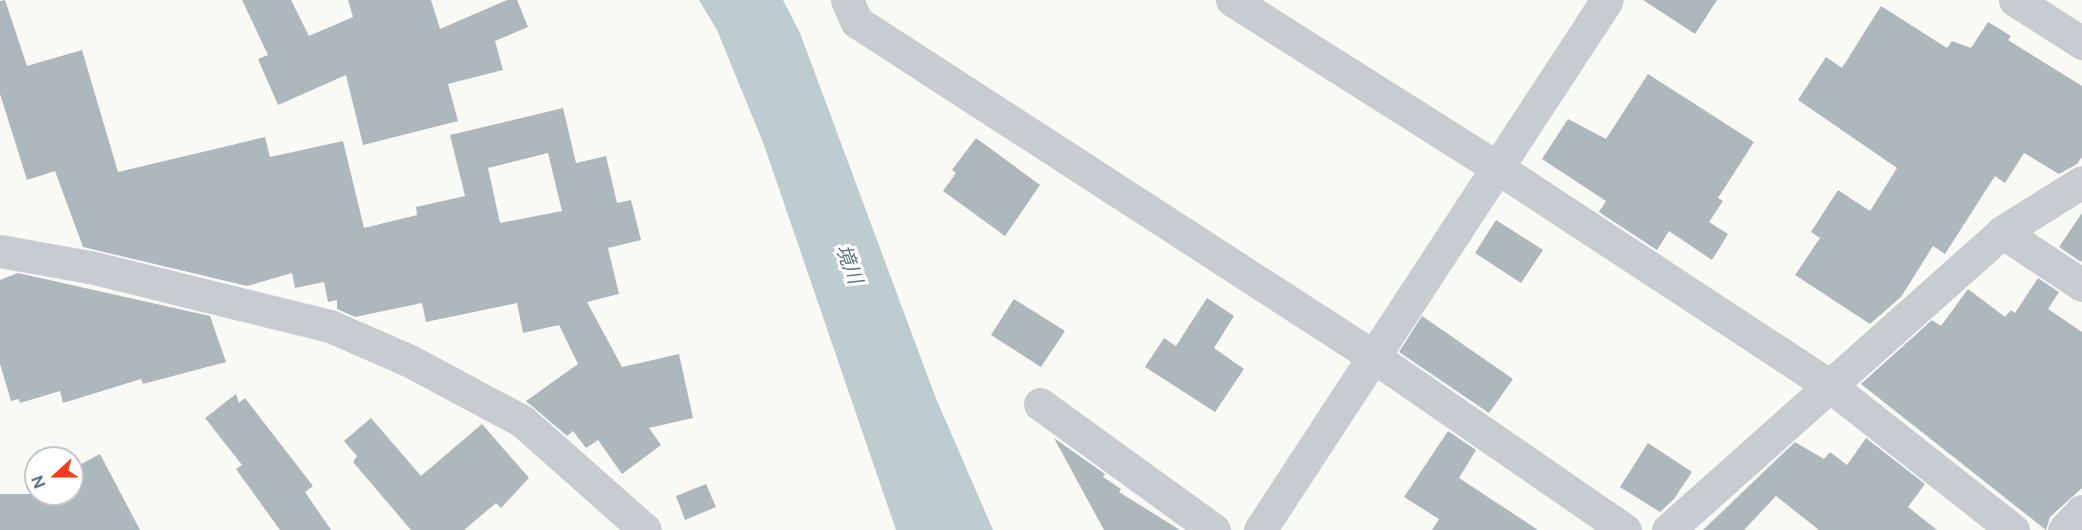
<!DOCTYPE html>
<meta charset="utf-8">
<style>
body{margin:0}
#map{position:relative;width:2082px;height:530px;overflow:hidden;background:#f9f9f6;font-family:"Public Sans","Noto Sans JP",sans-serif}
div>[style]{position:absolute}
.water>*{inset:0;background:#bdcccf}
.building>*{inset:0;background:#acb8bc}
.street>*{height:33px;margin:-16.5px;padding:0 16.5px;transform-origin:16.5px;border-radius:16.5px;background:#c6cccf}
span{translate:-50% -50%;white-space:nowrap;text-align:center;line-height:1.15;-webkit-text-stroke:6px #fff;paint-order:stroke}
.water-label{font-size:20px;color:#5c787e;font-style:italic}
.north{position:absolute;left:24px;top:446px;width:60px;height:60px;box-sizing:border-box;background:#fff;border:2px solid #c0c9ce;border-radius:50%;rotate:249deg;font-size:16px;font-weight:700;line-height:24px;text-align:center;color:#617884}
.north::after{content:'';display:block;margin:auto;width:21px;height:27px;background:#f43b1b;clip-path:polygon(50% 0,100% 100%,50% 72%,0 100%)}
</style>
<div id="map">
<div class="water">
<i style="clip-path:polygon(699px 0,783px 0,800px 33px,935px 396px,993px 530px,896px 530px,764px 145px,717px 30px)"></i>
</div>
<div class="building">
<i style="clip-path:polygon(evenodd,5px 0,27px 66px,82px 50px,118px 172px,265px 137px,270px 157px,343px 141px,364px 228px,417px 215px,416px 207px,465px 196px,450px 135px,563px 108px,576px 163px,606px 156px,617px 203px,631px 200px,641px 240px,608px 248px,619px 294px,587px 302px,622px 367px,679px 354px,693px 418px,649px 428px,661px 445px,622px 474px,598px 440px,586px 448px,573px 431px,567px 436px,526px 401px,578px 364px,559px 325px,523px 333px,517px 303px,426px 322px,422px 303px,355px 317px,337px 309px,337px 300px,328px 302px,324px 282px,295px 288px,292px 273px,247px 286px,83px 247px,55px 171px,27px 180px,0 94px,0 1px,5px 0,548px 153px,562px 211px,500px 223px,488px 168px,548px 153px)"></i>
<i style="clip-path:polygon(242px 0,291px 0,309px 36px,353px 17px,348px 0,431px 0,440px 29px,507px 0,517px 0,528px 27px,495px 41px,503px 70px,448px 84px,458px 121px,363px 145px,346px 75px,278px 105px,258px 59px,268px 55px)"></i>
<i style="clip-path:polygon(1643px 0,1717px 0,1695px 34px)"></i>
<i style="clip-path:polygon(1881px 6px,1947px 48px,1952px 41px,1971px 48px,1988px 22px,2011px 36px,2008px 40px,2082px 86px,2082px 157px,2077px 164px,2059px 174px,2024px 153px,2005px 183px,1995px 176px,1945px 254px,1933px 246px,1901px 297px,1870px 324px,1795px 275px,1820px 238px,1811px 232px,1838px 190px,1870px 211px,1897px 168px,1798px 100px,1826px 57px,1842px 68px)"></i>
<i style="clip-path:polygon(1648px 74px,1754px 142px,1718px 198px,1723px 201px,1709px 222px,1728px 234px,1712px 260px,1669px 231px,1657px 250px,1599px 212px,1606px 201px,1542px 159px,1568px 119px,1606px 139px)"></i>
<i style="clip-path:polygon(976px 138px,1040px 185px,1005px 236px,943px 191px,956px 173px,952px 170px)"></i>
<i style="clip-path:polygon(2082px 213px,2082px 260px,2081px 262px,2059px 247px)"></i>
<i style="clip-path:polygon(1496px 220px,1543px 250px,1521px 283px,1475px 253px)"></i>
<i style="clip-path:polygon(18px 273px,210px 316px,226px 362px,143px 384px,141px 379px,63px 403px,60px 391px,20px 403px,19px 399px,11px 401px,0 364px,0 280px)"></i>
<i style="clip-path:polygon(2038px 278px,2059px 292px,2048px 309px,2082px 332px,2082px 488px,2050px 517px,2046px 530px,1861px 384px,1932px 320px,1941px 326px,1968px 289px,2005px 317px,2011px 310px,2015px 313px)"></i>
<i style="clip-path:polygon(1207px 298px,1234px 316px,1214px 348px,1244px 369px,1215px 412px,1145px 367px,1164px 338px,1176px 346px)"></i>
<i style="clip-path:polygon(1014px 299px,1065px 331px,1041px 367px,991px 335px)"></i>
<i style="clip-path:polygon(1422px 316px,1513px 379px,1489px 413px,1399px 352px)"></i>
<i style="clip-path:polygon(236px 394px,239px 403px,245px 398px,313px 486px,305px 492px,331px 530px,280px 530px,236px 469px,242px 465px,205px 418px)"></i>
<i style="clip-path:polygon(371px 418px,421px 476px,482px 424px,529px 478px,501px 508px,496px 503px,464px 530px,411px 530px,353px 462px,357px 456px,344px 441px)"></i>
<i style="clip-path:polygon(1448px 431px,1476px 450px,1459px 478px,1538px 530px,1432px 530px,1439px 519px,1404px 497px)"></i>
<i style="clip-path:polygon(1054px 438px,1105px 474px,1103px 477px,1121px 489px,1119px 492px,1180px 530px,1104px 530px)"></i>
<i style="clip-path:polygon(1866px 438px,1925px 484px,1908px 507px,1937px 530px,1819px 530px,1776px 496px,1744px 530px,1703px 530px,1795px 442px,1824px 459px,1830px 452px,1847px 465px)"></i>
<i style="clip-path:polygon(1648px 443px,1692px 472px,1674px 499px,1660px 512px,1620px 487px)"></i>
<i style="clip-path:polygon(100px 454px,140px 530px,0 530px,0 494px,72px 494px,72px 469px)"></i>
<i style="clip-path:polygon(706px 484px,716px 507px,685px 520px,676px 496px)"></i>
</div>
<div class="street">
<i style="left:847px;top:0;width:24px;rotate:66deg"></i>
<i style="left:857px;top:22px;width:616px;rotate:32.94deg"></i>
<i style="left:1374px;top:357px;width:305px;rotate:34.6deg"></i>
<i style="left:1232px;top:0;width:311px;rotate:32.3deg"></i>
<i style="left:1495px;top:166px;width:401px;rotate:33.3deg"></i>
<i style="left:1830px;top:386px;width:233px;rotate:38.2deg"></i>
<i style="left:2015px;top:0;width:80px;rotate:32.7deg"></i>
<i style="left:2002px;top:232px;width:96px;rotate:33.5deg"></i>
<i style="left:0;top:251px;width:91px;rotate:10.1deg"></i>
<i style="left:90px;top:267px;width:247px;rotate:13.8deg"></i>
<i style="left:330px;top:326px;width:87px;rotate:23.6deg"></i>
<i style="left:410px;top:361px;width:127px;rotate:28.2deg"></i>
<i style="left:522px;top:421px;width:164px;rotate:41.5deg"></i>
<i style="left:1040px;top:404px;width:215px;rotate:35.9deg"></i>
<i style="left:1260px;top:530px;width:633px;rotate:-56.79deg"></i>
<i style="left:1668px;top:530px;width:448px;rotate:-41.7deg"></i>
<i style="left:2002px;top:232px;width:94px;rotate:-32deg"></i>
<i style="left:2064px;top:530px;width:26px;rotate:-47deg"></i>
</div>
<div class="water-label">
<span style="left:849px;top:264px;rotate:70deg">境川</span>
</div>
<div class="north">N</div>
</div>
